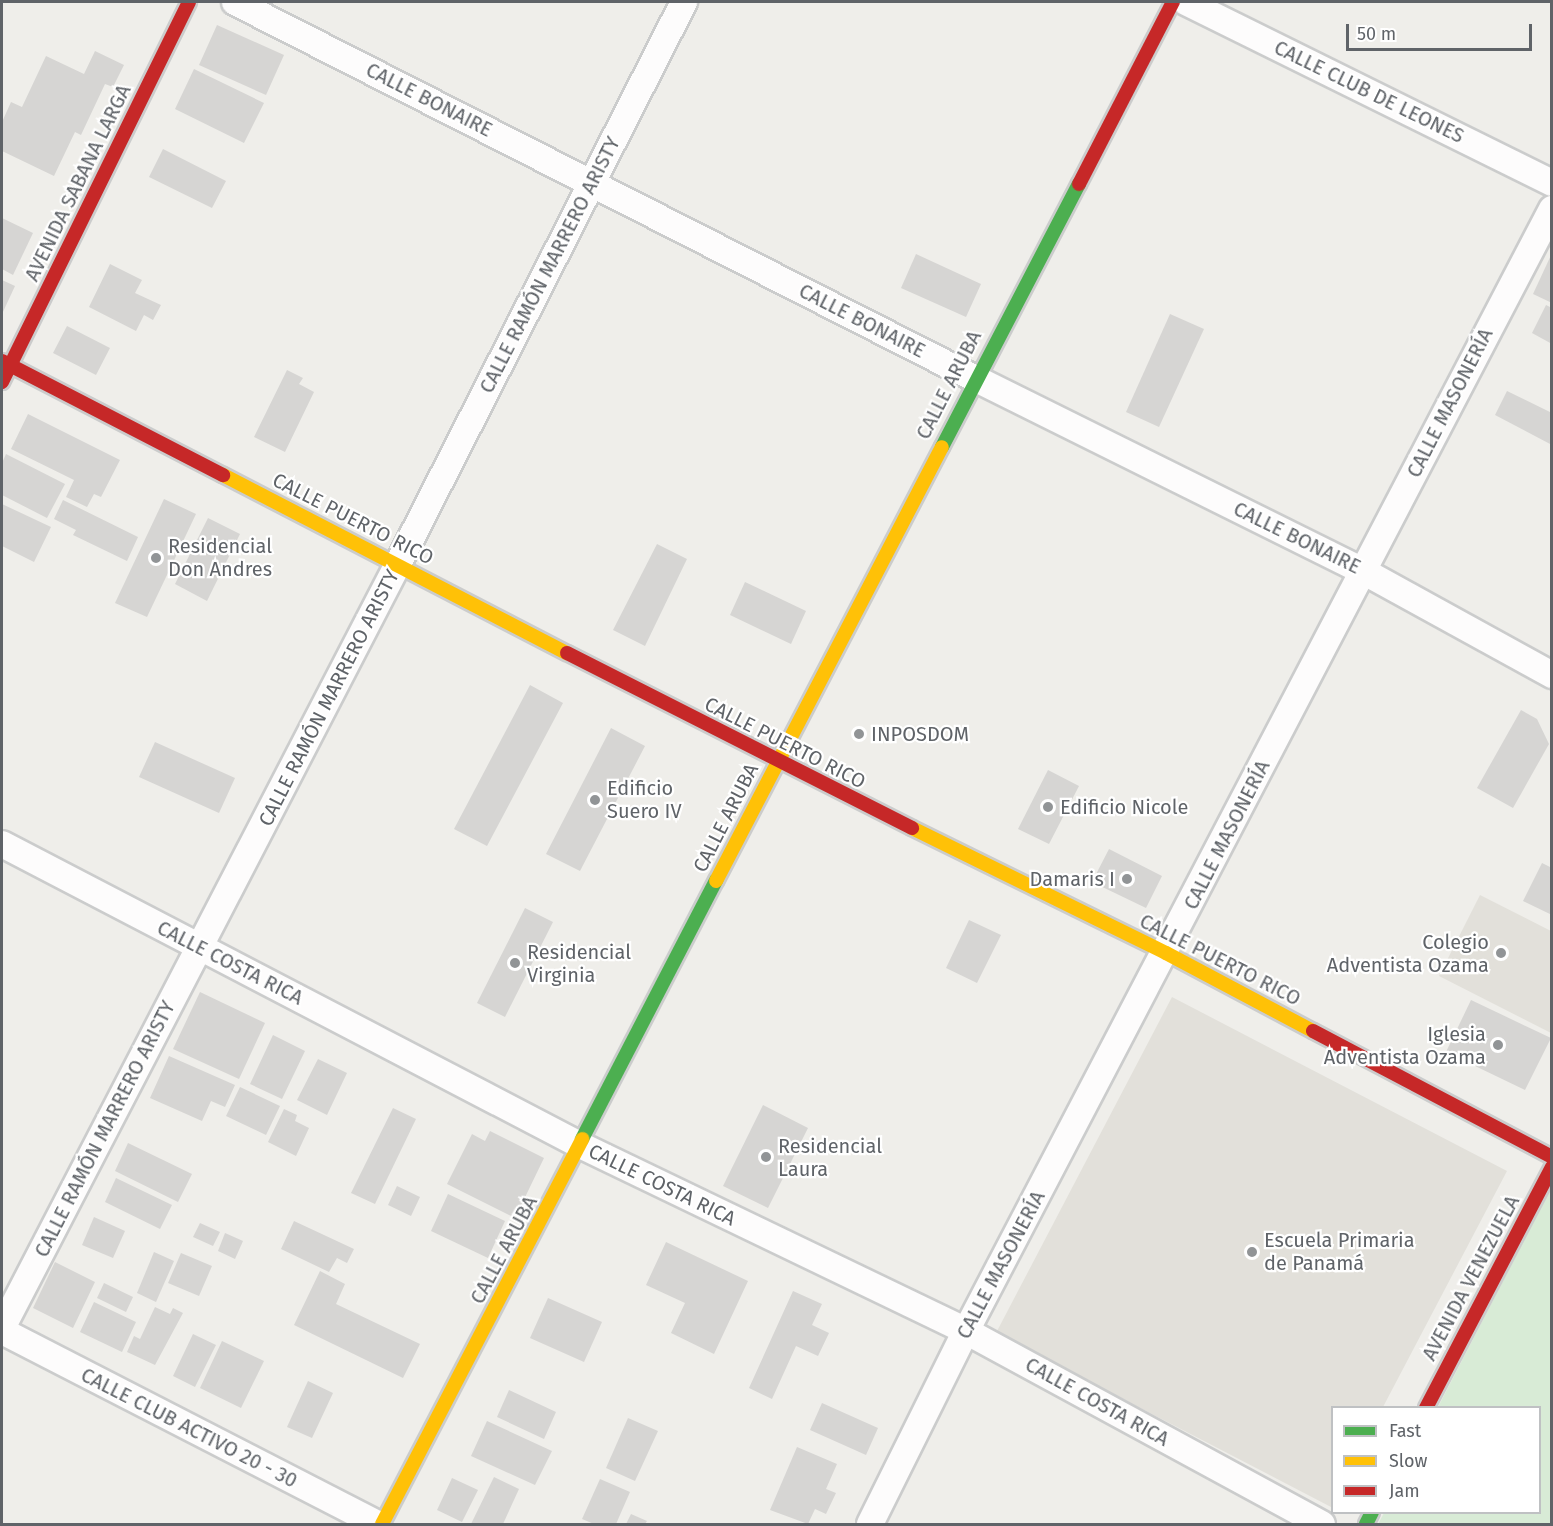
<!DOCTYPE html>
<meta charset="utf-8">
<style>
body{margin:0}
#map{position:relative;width:1553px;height:1526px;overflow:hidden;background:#efeeea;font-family:"Fira Sans",sans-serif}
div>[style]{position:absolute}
.education>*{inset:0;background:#e2e0da}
.green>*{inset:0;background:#d8ebd6}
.building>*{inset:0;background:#d6d5d3}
.roads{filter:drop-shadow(2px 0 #cbcccc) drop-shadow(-2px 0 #cbcccc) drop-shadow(0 2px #cbcccc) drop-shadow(0 -2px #cbcccc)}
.street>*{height:26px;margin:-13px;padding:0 13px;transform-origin:13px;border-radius:13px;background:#fdfcfc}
.fast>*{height:14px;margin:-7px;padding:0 7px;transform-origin:7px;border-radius:7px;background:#4caf50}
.slow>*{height:14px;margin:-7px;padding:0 7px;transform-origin:7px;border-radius:7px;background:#ffc107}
.jam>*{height:14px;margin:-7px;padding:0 7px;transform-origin:7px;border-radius:7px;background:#c62828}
.dots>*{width:16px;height:16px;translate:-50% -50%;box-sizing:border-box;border:3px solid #fff;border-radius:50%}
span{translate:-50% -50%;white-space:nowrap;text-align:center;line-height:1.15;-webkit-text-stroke:4.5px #fff;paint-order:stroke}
.street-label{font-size:20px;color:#5f6368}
.poi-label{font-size:20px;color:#5f6368}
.left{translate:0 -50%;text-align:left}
.right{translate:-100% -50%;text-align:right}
.frame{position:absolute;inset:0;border:3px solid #5f6368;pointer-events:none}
.legend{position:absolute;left:1331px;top:1406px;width:210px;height:108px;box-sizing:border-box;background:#fff;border:2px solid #bfc1c3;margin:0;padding:8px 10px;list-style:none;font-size:18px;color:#5f6368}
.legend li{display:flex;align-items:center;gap:12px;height:30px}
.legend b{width:30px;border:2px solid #bfc1c3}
.scale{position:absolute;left:1346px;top:24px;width:186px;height:27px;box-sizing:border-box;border:3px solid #5f6368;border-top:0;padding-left:8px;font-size:18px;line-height:21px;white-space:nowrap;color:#5f6368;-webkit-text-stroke:4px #fff;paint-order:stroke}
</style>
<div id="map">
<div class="education">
<i style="clip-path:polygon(1480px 895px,1551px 931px,1551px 1033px,1439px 976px)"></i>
<i style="clip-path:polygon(1172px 997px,1507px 1171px,1383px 1407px,1332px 1408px,1331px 1507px,996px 1333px)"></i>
</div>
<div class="green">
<i style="clip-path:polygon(1551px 1188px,1551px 1524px,1378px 1524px,1384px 1513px,1540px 1512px,1540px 1408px,1438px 1407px)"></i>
</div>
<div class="building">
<i style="clip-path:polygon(217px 25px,284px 55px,266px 95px,199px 65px)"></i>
<i style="clip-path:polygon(95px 51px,124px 65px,113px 87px,105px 84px,81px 135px,75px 132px,54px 176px,2px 151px,2px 122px,11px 102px,22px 107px,46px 56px,84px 74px)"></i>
<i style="clip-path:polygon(194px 69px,264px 103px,244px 143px,175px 109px)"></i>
<i style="clip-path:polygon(163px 149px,226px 181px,212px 208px,149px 177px)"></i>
<i style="clip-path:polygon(2px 218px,33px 233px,13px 275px,2px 269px)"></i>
<i style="clip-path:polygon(1552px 253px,1552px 303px,1533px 294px)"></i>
<i style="clip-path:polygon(916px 254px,981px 284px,966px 317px,901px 288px)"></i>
<i style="clip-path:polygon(110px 264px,142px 280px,135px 293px,161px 305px,153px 320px,144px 315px,136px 331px,89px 307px)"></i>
<i style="clip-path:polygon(2px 280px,15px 286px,2px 314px)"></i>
<i style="clip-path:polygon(1546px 305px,1552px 308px,1552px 344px,1532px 333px)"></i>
<i style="clip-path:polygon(1170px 314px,1204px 329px,1159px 427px,1126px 412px)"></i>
<i style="clip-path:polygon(67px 326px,110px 348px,96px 375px,53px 353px)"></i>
<i style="clip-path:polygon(287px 370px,303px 378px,299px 384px,314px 392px,285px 452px,254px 437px)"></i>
<i style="clip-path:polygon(1507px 391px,1552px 413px,1552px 445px,1495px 415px)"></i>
<i style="clip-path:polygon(28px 414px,120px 460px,101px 497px,94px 494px,87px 507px,66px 497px,74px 480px,11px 449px)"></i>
<i style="clip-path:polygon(6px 454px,65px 484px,47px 518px,2px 495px,2px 463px)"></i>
<i style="clip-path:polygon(164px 499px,196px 514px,147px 617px,115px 603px)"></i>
<i style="clip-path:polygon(63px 500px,138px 537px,127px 561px,73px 535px,76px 530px,54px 519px)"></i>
<i style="clip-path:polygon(2px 504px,51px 527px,34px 562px,2px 546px)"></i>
<i style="clip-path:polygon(208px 518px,240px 534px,207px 601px,175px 584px)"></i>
<i style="clip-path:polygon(657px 544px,687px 559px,645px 646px,613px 630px)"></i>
<i style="clip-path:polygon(745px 582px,806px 611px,791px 644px,730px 615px)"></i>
<i style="clip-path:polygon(530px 685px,563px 703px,487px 846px,454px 829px)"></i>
<i style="clip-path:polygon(1521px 710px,1537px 719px,1549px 744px,1513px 808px,1477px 788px)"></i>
<i style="clip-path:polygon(611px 728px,645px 746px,580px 871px,546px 854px)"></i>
<i style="clip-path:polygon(155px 742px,235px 778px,219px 813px,139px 777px)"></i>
<i style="clip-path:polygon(1048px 770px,1079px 786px,1049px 844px,1018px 829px)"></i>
<i style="clip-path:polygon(1109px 849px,1162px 876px,1146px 908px,1092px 882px)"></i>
<i style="clip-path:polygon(1542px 863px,1552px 868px,1552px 915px,1523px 901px)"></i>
<i style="clip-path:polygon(525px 908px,553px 922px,505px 1017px,477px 1003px)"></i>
<i style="clip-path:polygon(969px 920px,1001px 935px,977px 983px,946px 968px)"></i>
<i style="clip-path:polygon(200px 992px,265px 1023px,239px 1079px,173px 1049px)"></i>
<i style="clip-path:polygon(1471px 1000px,1551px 1038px,1525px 1090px,1446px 1052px)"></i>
<i style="clip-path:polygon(273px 1035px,305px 1051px,282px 1099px,250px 1084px)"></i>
<i style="clip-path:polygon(169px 1056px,235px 1085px,225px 1107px,211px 1101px,202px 1121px,150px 1098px)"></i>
<i style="clip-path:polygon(318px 1059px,347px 1073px,327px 1115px,297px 1100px)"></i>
<i style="clip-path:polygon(240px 1087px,280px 1106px,266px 1135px,226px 1116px)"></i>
<i style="clip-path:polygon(763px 1105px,808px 1128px,768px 1208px,723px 1186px)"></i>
<i style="clip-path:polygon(393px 1108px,416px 1119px,375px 1204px,351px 1193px)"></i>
<i style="clip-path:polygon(284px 1109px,297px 1115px,295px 1121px,309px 1128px,296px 1156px,268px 1142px)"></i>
<i style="clip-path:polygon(490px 1131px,544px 1158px,515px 1218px,447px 1184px,472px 1134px,485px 1141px)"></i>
<i style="clip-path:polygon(128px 1143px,192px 1174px,178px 1202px,115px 1171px)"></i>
<i style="clip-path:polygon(116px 1178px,172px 1205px,160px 1229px,105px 1202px)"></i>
<i style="clip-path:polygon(397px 1186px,420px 1197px,411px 1216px,388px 1205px)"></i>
<i style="clip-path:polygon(448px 1194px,505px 1221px,488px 1258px,431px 1231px)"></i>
<i style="clip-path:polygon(94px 1217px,125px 1231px,113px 1258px,82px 1245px)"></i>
<i style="clip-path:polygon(294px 1221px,354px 1249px,347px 1263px,337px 1258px,329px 1272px,281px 1249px)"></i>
<i style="clip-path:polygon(200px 1223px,220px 1232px,213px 1246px,193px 1237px)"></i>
<i style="clip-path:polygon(225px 1233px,243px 1241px,235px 1259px,218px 1251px)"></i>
<i style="clip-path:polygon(666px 1242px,748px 1281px,714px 1354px,671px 1333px,685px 1303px,646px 1285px)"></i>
<i style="clip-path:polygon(154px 1252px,174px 1261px,156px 1302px,137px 1293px)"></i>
<i style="clip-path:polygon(181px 1253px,212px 1266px,199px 1296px,168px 1283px)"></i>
<i style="clip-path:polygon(55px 1262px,95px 1282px,73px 1328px,33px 1308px)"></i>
<i style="clip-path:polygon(320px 1271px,345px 1284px,336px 1304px,420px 1344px,403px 1378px,294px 1325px)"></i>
<i style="clip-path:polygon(104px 1283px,133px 1297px,126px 1312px,97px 1298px)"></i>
<i style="clip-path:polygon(793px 1291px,822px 1304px,812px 1325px,829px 1333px,818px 1356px,796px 1346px,772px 1399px,749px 1388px)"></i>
<i style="clip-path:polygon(548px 1298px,602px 1322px,584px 1362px,530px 1338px)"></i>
<i style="clip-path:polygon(94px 1302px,136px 1322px,122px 1352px,80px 1332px)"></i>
<i style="clip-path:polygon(155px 1307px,170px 1314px,173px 1308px,183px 1313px,155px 1365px,127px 1352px,134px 1336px,140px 1339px)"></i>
<i style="clip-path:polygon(193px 1334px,216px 1345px,195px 1387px,173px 1376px)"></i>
<i style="clip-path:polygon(222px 1341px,264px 1361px,241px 1408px,200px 1388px)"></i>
<i style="clip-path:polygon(308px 1381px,333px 1393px,312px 1438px,287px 1427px)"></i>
<i style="clip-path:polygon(509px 1390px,556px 1412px,544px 1439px,497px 1417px)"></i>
<i style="clip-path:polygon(822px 1403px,878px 1428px,866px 1455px,810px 1430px)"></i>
<i style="clip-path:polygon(628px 1418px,658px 1431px,635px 1481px,606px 1468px)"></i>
<i style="clip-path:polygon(487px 1421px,552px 1451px,535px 1485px,471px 1456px)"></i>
<i style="clip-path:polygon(797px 1447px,837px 1464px,826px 1489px,836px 1493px,826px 1514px,815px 1509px,808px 1524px,770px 1510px)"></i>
<i style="clip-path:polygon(494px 1477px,519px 1489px,503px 1524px,471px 1524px)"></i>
<i style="clip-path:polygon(452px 1478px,478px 1490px,462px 1522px,437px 1510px)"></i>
<i style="clip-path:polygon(600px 1479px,630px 1492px,616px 1524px,594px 1524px,582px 1519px)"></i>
<i style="clip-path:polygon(631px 1514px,647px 1521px,645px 1524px,626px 1524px)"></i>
</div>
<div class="roads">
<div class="street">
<i style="left:235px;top:2px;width:829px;rotate:26.97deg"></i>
<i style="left:974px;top:378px;width:434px;rotate:26.4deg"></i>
<i style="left:1363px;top:571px;width:216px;rotate:28.8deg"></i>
<i style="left:1186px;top:2px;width:408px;rotate:26.3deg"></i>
<i style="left:2px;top:844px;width:652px;rotate:27.51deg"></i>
<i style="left:580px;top:1145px;width:428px;rotate:25.7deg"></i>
<i style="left:966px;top:1331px;width:405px;rotate:28.5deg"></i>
<i style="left:2px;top:1328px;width:861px;rotate:-62.6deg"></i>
<i style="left:398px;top:564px;width:631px;rotate:-63.03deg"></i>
<i style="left:2px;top:1331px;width:422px;rotate:27.2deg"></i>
<i style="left:870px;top:1524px;width:216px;rotate:-63.6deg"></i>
<i style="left:966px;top:1331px;width:1266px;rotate:-62.42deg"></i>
</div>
<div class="fast">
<i style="left:942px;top:447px;width:297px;rotate:-62.5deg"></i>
<i style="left:582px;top:1139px;width:291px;rotate:-62.6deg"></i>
<i style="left:1366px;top:1524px;width:13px;rotate:-63deg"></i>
</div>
<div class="slow">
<i style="left:223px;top:475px;width:387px;rotate:27.4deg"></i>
<i style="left:912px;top:828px;width:283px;rotate:26.2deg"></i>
<i style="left:1166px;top:953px;width:166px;rotate:28deg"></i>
<i style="left:716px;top:881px;width:489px;rotate:-62.5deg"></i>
<i style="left:382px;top:1524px;width:434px;rotate:-62.5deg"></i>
</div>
<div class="jam">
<i style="left:1079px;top:184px;width:205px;rotate:-62.7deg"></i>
<i style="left:2px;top:361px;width:249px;rotate:27.3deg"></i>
<i style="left:2px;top:382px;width:424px;rotate:-63.8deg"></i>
<i style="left:567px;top:653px;width:387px;rotate:26.9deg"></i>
<i style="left:1313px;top:1031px;width:270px;rotate:27.8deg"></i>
<i style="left:1426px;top:1408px;width:272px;rotate:-62.4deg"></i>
</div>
</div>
<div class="dots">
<i style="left:156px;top:558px;background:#919496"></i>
<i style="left:859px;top:734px;background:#919496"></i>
<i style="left:595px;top:800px;background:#919496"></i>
<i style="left:1048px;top:807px;background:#919496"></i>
<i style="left:1127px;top:879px;background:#919496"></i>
<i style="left:1501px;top:953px;background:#919496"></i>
<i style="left:515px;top:963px;background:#919496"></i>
<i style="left:1498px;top:1045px;background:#919496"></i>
<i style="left:766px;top:1157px;background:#919496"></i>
<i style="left:1252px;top:1252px;background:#919496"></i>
</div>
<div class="street-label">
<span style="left:1369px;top:92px;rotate:26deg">CALLE CLUB DE LEONES</span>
<span style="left:429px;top:100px;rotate:27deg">CALLE BONAIRE</span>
<span style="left:78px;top:183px;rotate:-64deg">AVENIDA SABANA LARGA</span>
<span style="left:550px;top:265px;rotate:-63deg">CALLE RAMÓN MARRERO ARISTY</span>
<span style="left:862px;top:321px;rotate:27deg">CALLE BONAIRE</span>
<span style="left:949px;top:385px;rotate:-63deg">CALLE ARUBA</span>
<span style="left:1450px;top:403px;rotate:-63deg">CALLE MASONERÍA</span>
<span style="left:353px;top:519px;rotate:27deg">CALLE PUERTO RICO</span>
<span style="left:1297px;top:538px;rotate:26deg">CALLE BONAIRE</span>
<span style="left:329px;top:698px;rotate:-63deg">CALLE RAMÓN MARRERO ARISTY</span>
<span style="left:785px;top:743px;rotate:27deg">CALLE PUERTO RICO</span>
<span style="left:726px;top:818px;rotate:-63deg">CALLE ARUBA</span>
<span style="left:1227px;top:835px;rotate:-63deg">CALLE MASONERÍA</span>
<span style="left:1220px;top:960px;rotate:27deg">CALLE PUERTO RICO</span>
<span style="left:230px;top:963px;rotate:27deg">CALLE COSTA RICA</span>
<span style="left:105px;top:1129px;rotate:-63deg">CALLE RAMÓN MARRERO ARISTY</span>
<span style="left:662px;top:1185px;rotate:26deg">CALLE COSTA RICA</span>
<span style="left:504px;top:1250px;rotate:-62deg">CALLE ARUBA</span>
<span style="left:1001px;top:1265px;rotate:-62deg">CALLE MASONERÍA</span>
<span style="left:1471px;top:1278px;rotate:-62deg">AVENIDA VENEZUELA</span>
<span style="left:1097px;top:1402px;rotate:29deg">CALLE COSTA RICA</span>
<span style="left:189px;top:1428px;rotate:27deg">CALLE CLUB ACTIVO 20 - 30</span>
</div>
<div class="poi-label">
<span class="left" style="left:168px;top:558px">Residencial<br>Don Andres</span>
<span class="left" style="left:871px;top:734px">INPOSDOM</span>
<span class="left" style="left:607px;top:800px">Edificio<br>Suero IV</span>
<span class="left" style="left:1060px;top:807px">Edificio Nicole</span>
<span class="right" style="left:1115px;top:879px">Damaris I</span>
<span class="right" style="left:1489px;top:954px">Colegio<br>Adventista Ozama</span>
<span class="left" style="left:527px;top:964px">Residencial<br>Virginia</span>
<span class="right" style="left:1486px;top:1046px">Iglesia<br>Adventista Ozama</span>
<span class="left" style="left:778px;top:1158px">Residencial<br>Laura</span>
<span class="left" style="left:1264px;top:1252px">Escuela Primaria<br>de Panamá</span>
</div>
<div class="frame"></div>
<ul class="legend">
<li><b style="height:8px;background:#4caf50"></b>Fast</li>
<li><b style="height:8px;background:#ffc107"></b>Slow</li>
<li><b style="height:8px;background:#c62828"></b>Jam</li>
</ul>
<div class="scale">50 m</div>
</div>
